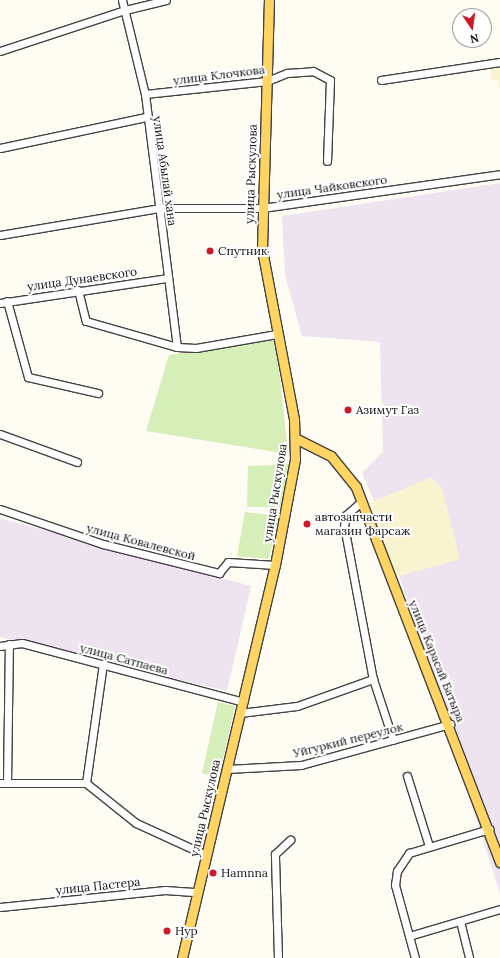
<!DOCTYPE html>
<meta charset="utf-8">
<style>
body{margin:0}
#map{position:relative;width:500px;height:958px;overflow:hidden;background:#fffcf3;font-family:Lora,serif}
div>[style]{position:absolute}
.industrial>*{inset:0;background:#ede4ef}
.farmland>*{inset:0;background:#f9f4cf}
.green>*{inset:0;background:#d6eeb7}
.roads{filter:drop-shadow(1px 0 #434343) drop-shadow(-1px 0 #434343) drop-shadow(0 1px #434343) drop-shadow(0 -1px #434343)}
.minor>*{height:7px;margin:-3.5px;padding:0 3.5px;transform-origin:3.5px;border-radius:3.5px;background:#fff}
.major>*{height:9px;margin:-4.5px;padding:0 4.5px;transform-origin:4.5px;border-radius:4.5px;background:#ffd463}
.dots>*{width:11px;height:11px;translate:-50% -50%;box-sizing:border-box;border:2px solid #fff;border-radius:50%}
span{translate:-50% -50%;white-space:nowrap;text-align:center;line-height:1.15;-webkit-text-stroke:4px #fff;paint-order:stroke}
.street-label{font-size:12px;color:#101010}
.poi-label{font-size:12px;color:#101010}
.left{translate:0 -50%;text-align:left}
.north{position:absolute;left:452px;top:8px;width:40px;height:40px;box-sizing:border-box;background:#fff;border:1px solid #9f9f9f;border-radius:50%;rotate:167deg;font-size:11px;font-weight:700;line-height:16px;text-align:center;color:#101010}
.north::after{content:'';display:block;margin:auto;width:14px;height:18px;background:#cf1827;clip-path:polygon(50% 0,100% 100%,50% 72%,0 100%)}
</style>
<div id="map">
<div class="industrial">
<i style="clip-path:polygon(500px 183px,500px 894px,382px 521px,362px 473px,383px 452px,380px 342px,302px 336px,285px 275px,282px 216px)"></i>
<i style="clip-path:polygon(0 518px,251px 586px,227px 691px,0 637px)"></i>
</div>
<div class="farmland">
<i style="clip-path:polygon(500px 68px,500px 88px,499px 88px,499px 81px,491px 79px,491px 69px)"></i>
<i style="clip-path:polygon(431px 477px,442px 489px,460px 559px,396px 577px,370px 503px)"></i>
</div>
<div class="green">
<i style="clip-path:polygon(276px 338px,288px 454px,146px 431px,169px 355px)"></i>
<i style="clip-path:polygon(289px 464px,281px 507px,247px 507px,248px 466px)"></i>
<i style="clip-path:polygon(245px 512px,279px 516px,269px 559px,237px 556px)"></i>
<i style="clip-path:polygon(218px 702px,235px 706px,219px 777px,202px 773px)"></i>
</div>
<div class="roads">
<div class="minor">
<i style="left:122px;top:0;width:97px;rotate:76.3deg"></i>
<i style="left:145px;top:94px;width:255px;rotate:82.8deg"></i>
<i style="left:0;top:51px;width:132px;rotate:-18.2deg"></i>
<i style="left:125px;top:10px;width:42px;rotate:-13.7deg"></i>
<i style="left:381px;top:80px;width:120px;rotate:-8.6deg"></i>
<i style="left:145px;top:94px;width:123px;rotate:-6.1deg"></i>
<i style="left:267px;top:81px;width:22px;rotate:-22deg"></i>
<i style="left:287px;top:73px;width:26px;rotate:-4deg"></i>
<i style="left:313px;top:71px;width:19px;rotate:28deg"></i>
<i style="left:330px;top:80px;width:81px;rotate:92.1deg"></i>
<i style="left:0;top:148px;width:149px;rotate:-12deg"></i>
<i style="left:0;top:235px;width:161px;rotate:-9.6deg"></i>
<i style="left:159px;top:208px;width:103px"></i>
<i style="left:262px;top:208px;width:240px;rotate:-8.1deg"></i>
<i style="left:78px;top:290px;width:32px;rotate:76deg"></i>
<i style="left:86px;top:321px;width:95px;rotate:15.9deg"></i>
<i style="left:177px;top:347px;width:19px;rotate:3deg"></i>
<i style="left:196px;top:348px;width:82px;rotate:-9.8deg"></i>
<i style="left:7px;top:301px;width:79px;rotate:74.6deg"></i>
<i style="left:28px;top:377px;width:72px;rotate:12.9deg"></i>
<i style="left:0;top:303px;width:170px;rotate:-8.5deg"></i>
<i style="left:0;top:434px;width:82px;rotate:20deg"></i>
<i style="left:361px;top:502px;width:20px;rotate:139deg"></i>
<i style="left:346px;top:515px;width:11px;rotate:100deg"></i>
<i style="left:344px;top:526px;width:156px;rotate:79.3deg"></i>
<i style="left:373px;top:679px;width:64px;rotate:71.8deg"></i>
<i style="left:0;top:509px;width:109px;rotate:18.8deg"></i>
<i style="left:103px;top:544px;width:120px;rotate:14deg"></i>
<i style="left:219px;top:573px;width:14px;rotate:-51deg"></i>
<i style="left:228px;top:562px;width:47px;rotate:3.7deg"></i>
<i style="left:0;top:646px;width:22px;rotate:-8deg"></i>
<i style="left:22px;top:643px;width:229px;rotate:14.9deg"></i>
<i style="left:240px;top:713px;width:57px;rotate:-7deg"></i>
<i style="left:297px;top:706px;width:81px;rotate:-19.6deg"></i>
<i style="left:227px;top:769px;width:74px;rotate:-3.1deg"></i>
<i style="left:301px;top:765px;width:155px;rotate:-15.4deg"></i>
<i style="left:407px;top:776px;width:73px;rotate:72.6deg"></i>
<i style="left:0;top:783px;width:86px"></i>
<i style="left:86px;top:783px;width:64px;rotate:38.7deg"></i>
<i style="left:136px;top:823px;width:77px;rotate:24.6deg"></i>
<i style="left:7px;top:783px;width:139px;rotate:-89.2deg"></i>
<i style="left:86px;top:783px;width:120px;rotate:-81.9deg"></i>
<i style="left:0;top:907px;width:166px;rotate:-5.9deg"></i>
<i style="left:165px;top:890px;width:32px;rotate:4deg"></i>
<i style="left:460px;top:921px;width:38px;rotate:76deg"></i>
<i style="left:409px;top:936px;width:95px;rotate:-16.5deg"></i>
<i style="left:278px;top:958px;width:104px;rotate:-91.7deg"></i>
<i style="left:275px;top:854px;width:21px;rotate:-43deg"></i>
<i style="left:415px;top:958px;width:76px;rotate:-105.3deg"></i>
<i style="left:395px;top:885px;width:14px;rotate:-82deg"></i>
<i style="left:397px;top:871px;width:22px;rotate:-56deg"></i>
<i style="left:409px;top:853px;width:84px;rotate:-16.7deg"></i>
</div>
<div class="major">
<i style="left:295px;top:438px;width:40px;rotate:26.6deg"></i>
<i style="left:331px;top:456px;width:40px;rotate:51deg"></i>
<i style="left:356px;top:487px;width:402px;rotate:69deg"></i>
<i style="left:182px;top:958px;width:404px;rotate:-76.7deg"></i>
<i style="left:275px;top:565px;width:108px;rotate:-79.3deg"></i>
<i style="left:295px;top:459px;width:40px;rotate:-91.4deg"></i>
<i style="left:294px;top:419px;width:173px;rotate:-100.7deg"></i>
<i style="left:262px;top:249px;width:249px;rotate:-88.4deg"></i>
</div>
</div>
<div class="dots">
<i style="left:210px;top:251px;background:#cf1827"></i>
<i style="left:348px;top:410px;background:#cf1827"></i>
<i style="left:307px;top:524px;background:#cf1827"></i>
<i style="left:213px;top:873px;background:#cf1827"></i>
<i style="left:167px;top:931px;background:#cf1827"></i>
</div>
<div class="street-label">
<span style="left:219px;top:75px;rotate:-7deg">улица Клочкова</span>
<span style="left:165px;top:171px;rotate:82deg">улица Абылай хана</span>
<span style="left:251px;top:174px;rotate:-88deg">улица Рыскулова</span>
<span style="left:332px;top:187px;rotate:-8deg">улица Чайковского</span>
<span style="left:82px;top:279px;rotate:-8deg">улица Дунаевского</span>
<span style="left:275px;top:493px;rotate:-81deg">улица Рыскулова</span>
<span style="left:141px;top:542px;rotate:15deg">улица Ковалевской</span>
<span style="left:124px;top:659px;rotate:15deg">улица Сатпаева</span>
<span style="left:437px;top:661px;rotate:68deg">улица Карасай Батыра</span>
<span style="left:348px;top:740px;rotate:-14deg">Уйгуркий переулок</span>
<span style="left:205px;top:808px;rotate:-77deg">улица Рыскулова</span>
<span style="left:98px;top:886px;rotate:-6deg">улица Пастера</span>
</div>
<div class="poi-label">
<span class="left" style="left:218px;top:251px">Спутник</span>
<span class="left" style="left:356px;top:410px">Азимут Газ</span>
<span class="left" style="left:315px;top:524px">автозапчасти<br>магазин Фарсаж</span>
<span class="left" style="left:221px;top:873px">Hamnna</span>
<span class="left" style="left:175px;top:931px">Hyp</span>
</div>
<div class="north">N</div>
</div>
